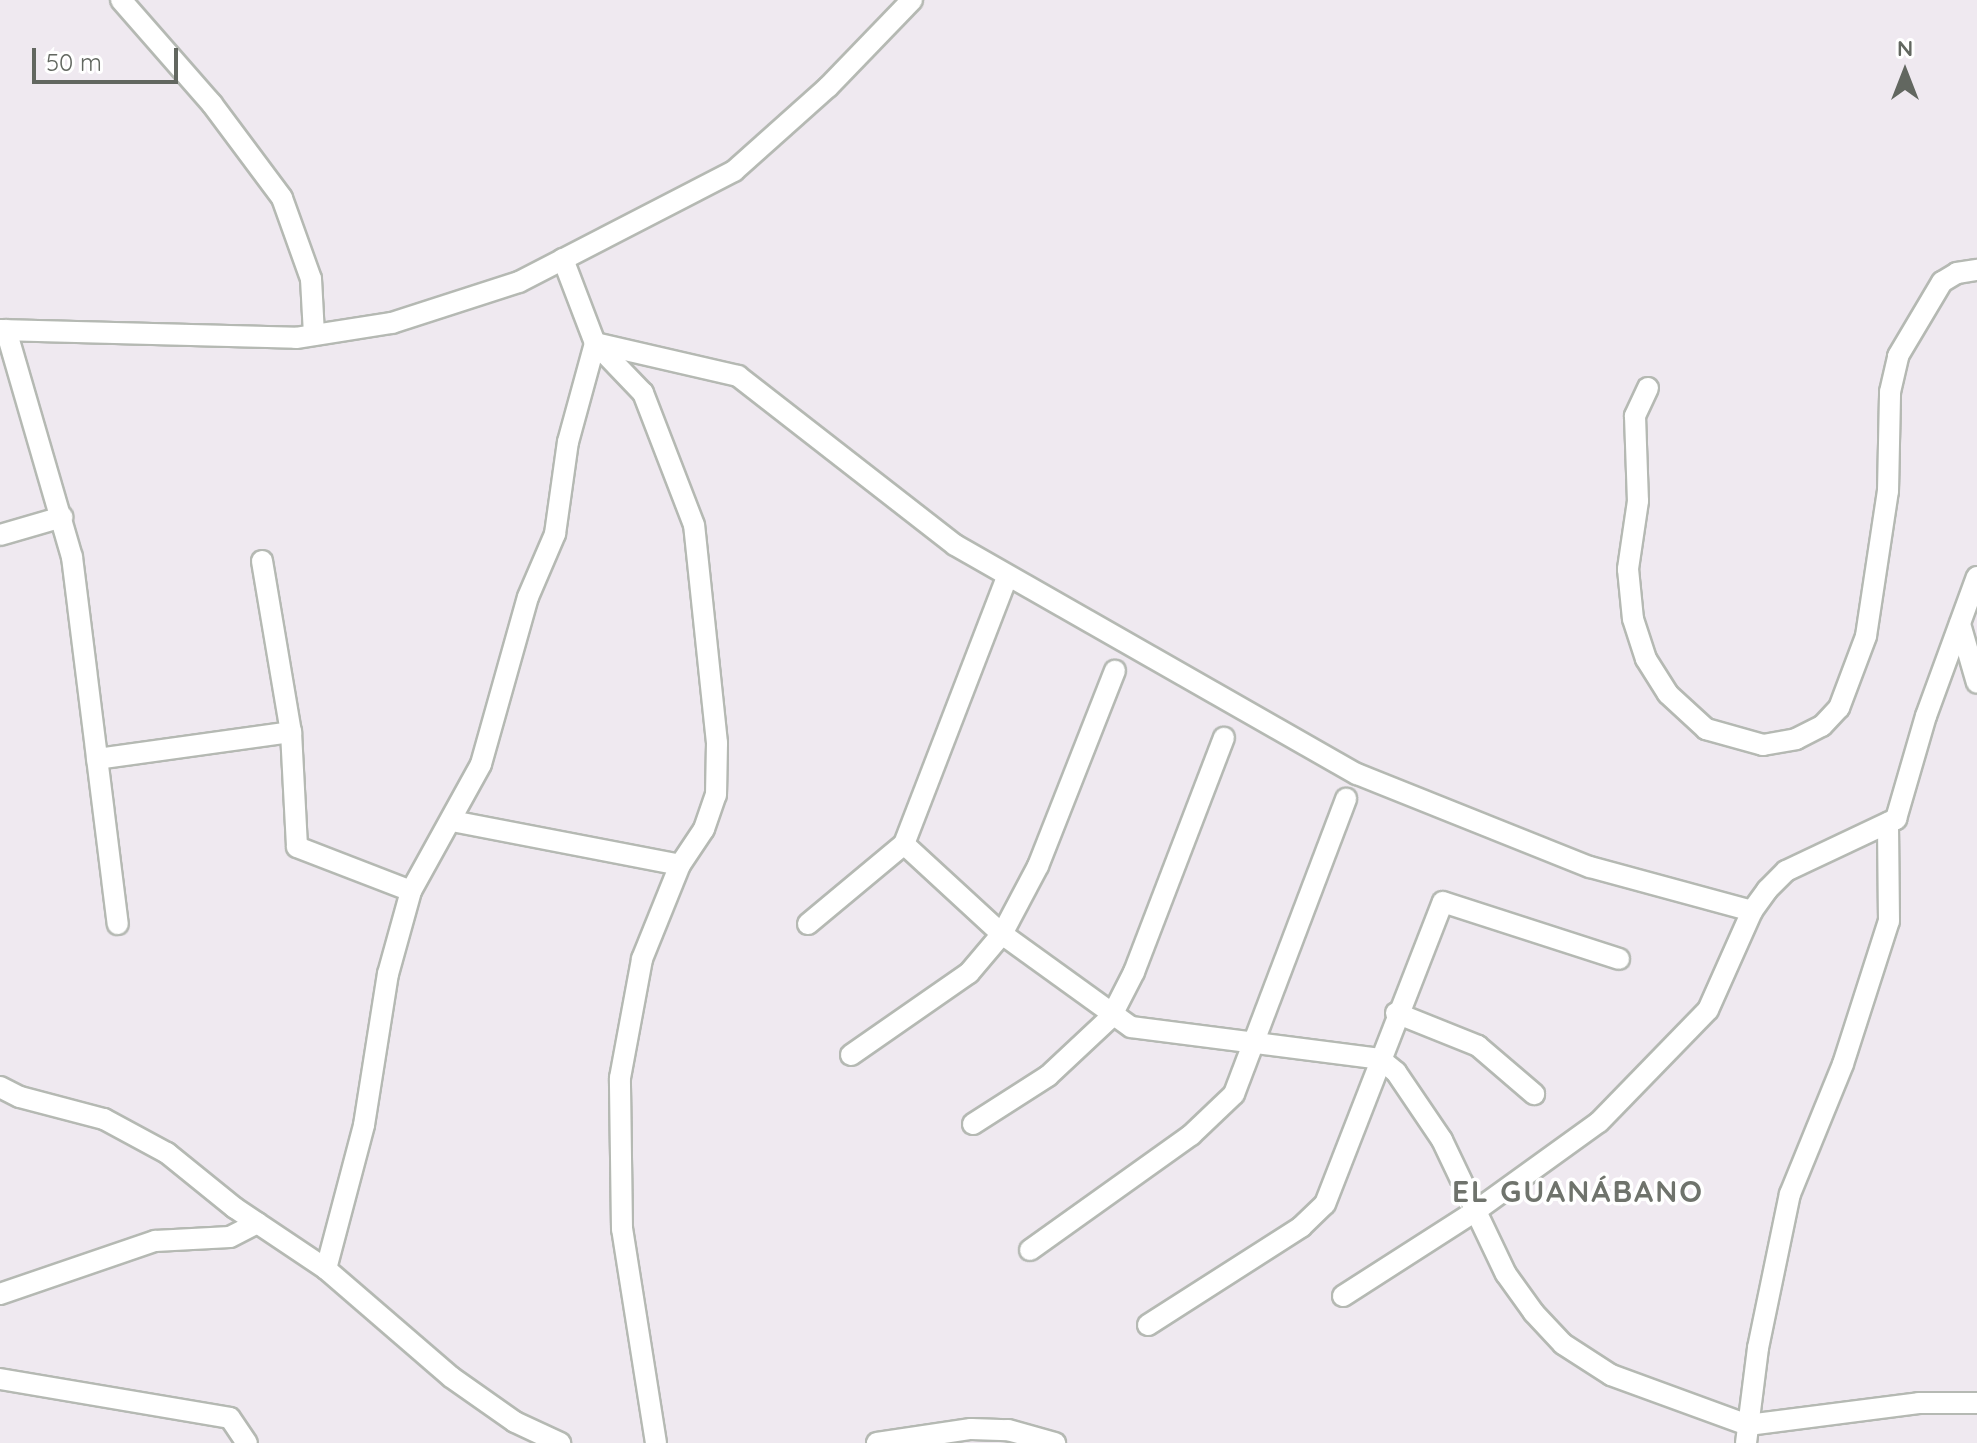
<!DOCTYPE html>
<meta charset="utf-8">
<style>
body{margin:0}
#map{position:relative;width:1977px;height:1443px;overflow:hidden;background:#efe9f0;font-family:Quicksand,sans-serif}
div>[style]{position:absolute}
.roads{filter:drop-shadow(2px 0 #b5b9b3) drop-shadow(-2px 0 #b5b9b3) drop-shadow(0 2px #b5b9b3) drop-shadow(0 -2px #b5b9b3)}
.minor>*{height:20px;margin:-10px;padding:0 10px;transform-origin:10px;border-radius:10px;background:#fff}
span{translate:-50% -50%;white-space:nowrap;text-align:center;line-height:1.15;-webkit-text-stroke:7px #fff;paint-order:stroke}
.district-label{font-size:30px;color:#6f736c;font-weight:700;letter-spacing:2px}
.north{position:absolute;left:1865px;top:32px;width:80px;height:80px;-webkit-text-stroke:6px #fff;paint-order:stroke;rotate:0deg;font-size:22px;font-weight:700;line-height:32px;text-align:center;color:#626760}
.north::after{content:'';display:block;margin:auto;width:28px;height:36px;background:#626760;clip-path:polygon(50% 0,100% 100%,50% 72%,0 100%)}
.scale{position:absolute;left:32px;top:48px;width:146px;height:36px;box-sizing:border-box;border:4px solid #626760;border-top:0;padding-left:10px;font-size:24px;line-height:28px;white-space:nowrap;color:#626760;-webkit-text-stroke:6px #fff;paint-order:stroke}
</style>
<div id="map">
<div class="roads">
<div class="minor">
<i style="left:121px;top:0;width:138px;rotate:48.8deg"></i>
<i style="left:212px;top:104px;width:117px;rotate:53.3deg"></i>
<i style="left:282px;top:198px;width:86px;rotate:70.3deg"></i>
<i style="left:311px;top:279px;width:56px;rotate:86.9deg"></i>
<i style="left:0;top:330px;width:296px;rotate:1.5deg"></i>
<i style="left:296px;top:338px;width:97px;rotate:-8.9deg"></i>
<i style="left:392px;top:323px;width:133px;rotate:-17.9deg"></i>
<i style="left:519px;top:282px;width:242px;rotate:-27.3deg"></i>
<i style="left:734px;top:171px;width:126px;rotate:-41.8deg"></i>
<i style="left:828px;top:87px;width:121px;rotate:-46deg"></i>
<i style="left:6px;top:330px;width:236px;rotate:73.8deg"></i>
<i style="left:72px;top:557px;width:370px;rotate:82.9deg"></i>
<i style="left:595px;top:343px;width:147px;rotate:13deg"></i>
<i style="left:738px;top:376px;width:275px;rotate:37.9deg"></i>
<i style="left:955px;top:545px;width:463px;rotate:29.7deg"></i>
<i style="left:1357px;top:774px;width:251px;rotate:21.8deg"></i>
<i style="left:1590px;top:867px;width:168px;rotate:15.2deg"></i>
<i style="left:1648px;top:388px;width:31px;rotate:115deg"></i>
<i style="left:1635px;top:416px;width:85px;rotate:88deg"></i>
<i style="left:1638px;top:501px;width:69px;rotate:98.4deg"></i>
<i style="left:1628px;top:569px;width:50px;rotate:84.3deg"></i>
<i style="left:1633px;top:619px;width:42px;rotate:72deg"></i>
<i style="left:1646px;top:659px;width:41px;rotate:57.8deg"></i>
<i style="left:1668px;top:694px;width:52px;rotate:42.6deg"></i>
<i style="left:1706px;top:729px;width:59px;rotate:15.7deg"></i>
<i style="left:1763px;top:745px;width:34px;rotate:-10deg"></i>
<i style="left:1796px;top:739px;width:29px;rotate:-27deg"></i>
<i style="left:1822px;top:726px;width:25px;rotate:-47deg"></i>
<i style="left:1839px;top:708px;width:77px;rotate:-69.4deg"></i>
<i style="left:1866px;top:636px;width:147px;rotate:-81.4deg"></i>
<i style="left:1888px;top:491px;width:99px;rotate:-88.8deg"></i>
<i style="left:1890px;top:392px;width:37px;rotate:-77deg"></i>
<i style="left:1898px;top:356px;width:86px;rotate:-59.3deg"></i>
<i style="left:1942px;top:282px;width:17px;rotate:-31deg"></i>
<i style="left:1957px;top:273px;width:20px;rotate:-9deg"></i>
<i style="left:0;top:535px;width:65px;rotate:-16.2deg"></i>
<i style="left:262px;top:561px;width:173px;rotate:80.4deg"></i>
<i style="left:291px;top:732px;width:115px;rotate:87deg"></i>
<i style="left:297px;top:847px;width:122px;rotate:21.1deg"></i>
<i style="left:1960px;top:624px;width:61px;rotate:73.9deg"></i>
<i style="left:97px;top:759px;width:196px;rotate:-7.9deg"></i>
<i style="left:452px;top:821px;width:232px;rotate:10.9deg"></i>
<i style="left:680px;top:865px;width:43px;rotate:-56.3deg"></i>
<i style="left:704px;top:829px;width:36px;rotate:-71deg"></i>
<i style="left:716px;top:795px;width:52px;rotate:-88.9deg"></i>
<i style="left:717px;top:743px;width:219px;rotate:-96deg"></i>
<i style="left:694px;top:525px;width:142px;rotate:-111.1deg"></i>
<i style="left:643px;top:393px;width:65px;rotate:-133.8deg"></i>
<i style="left:904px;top:844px;width:133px;rotate:42.6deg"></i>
<i style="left:1002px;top:934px;width:159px;rotate:35.8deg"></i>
<i style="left:1131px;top:1027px;width:251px;rotate:7.3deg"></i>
<i style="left:1380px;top:1059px;width:21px;rotate:39deg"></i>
<i style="left:1396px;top:1072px;width:82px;rotate:55.9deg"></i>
<i style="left:1442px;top:1140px;width:148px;rotate:64.5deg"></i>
<i style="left:1506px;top:1274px;width:48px;rotate:54.3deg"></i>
<i style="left:1534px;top:1313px;width:42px;rotate:46.9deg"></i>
<i style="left:1563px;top:1344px;width:57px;rotate:32.9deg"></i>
<i style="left:1611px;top:1375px;width:146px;rotate:20.1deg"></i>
<i style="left:1748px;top:1425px;width:172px;rotate:-7.3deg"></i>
<i style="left:1919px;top:1403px;width:58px"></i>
<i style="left:808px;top:924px;width:125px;rotate:-39.8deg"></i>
<i style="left:904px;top:844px;width:286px;rotate:-68.9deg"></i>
<i style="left:1396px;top:1013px;width:88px;rotate:21.9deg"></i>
<i style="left:1478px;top:1046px;width:74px;rotate:40.6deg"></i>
<i style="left:851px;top:1055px;width:144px;rotate:-34.8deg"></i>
<i style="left:969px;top:973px;width:51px;rotate:-49.8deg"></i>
<i style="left:1002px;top:934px;width:77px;rotate:-62.1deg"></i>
<i style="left:1038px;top:866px;width:210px;rotate:-68.5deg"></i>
<i style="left:0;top:1087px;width:22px;rotate:27deg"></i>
<i style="left:20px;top:1097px;width:87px;rotate:14.7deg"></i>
<i style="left:104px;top:1119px;width:72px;rotate:28.4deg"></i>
<i style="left:167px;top:1153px;width:87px;rotate:39deg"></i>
<i style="left:235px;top:1208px;width:110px;rotate:33.8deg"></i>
<i style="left:326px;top:1269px;width:165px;rotate:40.8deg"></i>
<i style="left:451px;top:1377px;width:78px;rotate:35.1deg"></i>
<i style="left:515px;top:1422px;width:50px;rotate:25deg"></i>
<i style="left:973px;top:1124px;width:89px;rotate:-32.6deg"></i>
<i style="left:1048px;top:1076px;width:86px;rotate:-43.1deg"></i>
<i style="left:1111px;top:1017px;width:51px;rotate:-62.9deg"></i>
<i style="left:1134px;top:972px;width:251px;rotate:-69deg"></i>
<i style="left:1030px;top:1250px;width:198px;rotate:-35.5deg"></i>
<i style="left:1191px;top:1135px;width:59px;rotate:-43.6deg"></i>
<i style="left:1234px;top:1094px;width:316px;rotate:-69.2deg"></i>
<i style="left:326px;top:1269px;width:149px;rotate:-75.2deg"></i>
<i style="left:364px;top:1125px;width:153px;rotate:-81deg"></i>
<i style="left:388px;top:974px;width:86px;rotate:-74.5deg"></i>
<i style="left:411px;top:891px;width:145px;rotate:-61.1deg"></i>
<i style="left:481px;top:764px;width:173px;rotate:-74.3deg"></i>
<i style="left:528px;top:597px;width:69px;rotate:-66.8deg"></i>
<i style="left:555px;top:534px;width:93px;rotate:-82deg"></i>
<i style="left:568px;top:442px;width:103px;rotate:-74.7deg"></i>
<i style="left:595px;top:343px;width:90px;rotate:-110.9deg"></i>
<i style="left:0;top:1294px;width:164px;rotate:-18.9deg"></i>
<i style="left:155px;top:1241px;width:75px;rotate:-3.1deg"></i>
<i style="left:230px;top:1237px;width:31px;rotate:-27deg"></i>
<i style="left:1343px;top:1296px;width:159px;rotate:-32.7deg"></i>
<i style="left:1477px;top:1210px;width:150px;rotate:-35.8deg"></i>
<i style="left:1599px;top:1122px;width:156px;rotate:-45.8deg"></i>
<i style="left:1708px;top:1010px;width:108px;rotate:-66deg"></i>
<i style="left:1752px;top:911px;width:26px;rotate:-54deg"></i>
<i style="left:1767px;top:890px;width:27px;rotate:-45deg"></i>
<i style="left:1786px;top:871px;width:122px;rotate:-25.3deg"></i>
<i style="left:1896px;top:819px;width:107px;rotate:-73.8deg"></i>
<i style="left:1926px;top:716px;width:148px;rotate:-69.9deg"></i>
<i style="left:1148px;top:1325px;width:182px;rotate:-32.6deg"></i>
<i style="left:1301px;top:1227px;width:33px;rotate:-44deg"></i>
<i style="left:1325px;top:1204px;width:324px;rotate:-68.7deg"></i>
<i style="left:1443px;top:902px;width:185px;rotate:17.9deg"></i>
<i style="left:0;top:1379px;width:233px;rotate:9.6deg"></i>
<i style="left:230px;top:1418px;width:30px;rotate:56deg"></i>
<i style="left:656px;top:1443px;width:217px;rotate:-99deg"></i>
<i style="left:622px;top:1229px;width:151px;rotate:-90.8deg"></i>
<i style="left:620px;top:1078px;width:121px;rotate:-79.5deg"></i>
<i style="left:642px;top:959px;width:101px;rotate:-68deg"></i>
<i style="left:877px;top:1443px;width:95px;rotate:-8.5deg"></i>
<i style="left:971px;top:1429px;width:37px;rotate:2deg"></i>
<i style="left:1008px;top:1430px;width:49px;rotate:15.5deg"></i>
<i style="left:1746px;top:1443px;width:96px;rotate:-82.8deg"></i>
<i style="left:1758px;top:1348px;width:157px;rotate:-78.3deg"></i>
<i style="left:1790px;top:1194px;width:140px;rotate:-67.8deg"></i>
<i style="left:1843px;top:1064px;width:150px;rotate:-72.2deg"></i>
<i style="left:1889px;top:921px;width:98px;rotate:-90.6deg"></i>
</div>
</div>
<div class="district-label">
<span style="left:1578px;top:1191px">EL GUANÁBANO</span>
</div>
<div class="north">N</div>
<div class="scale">50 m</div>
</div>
